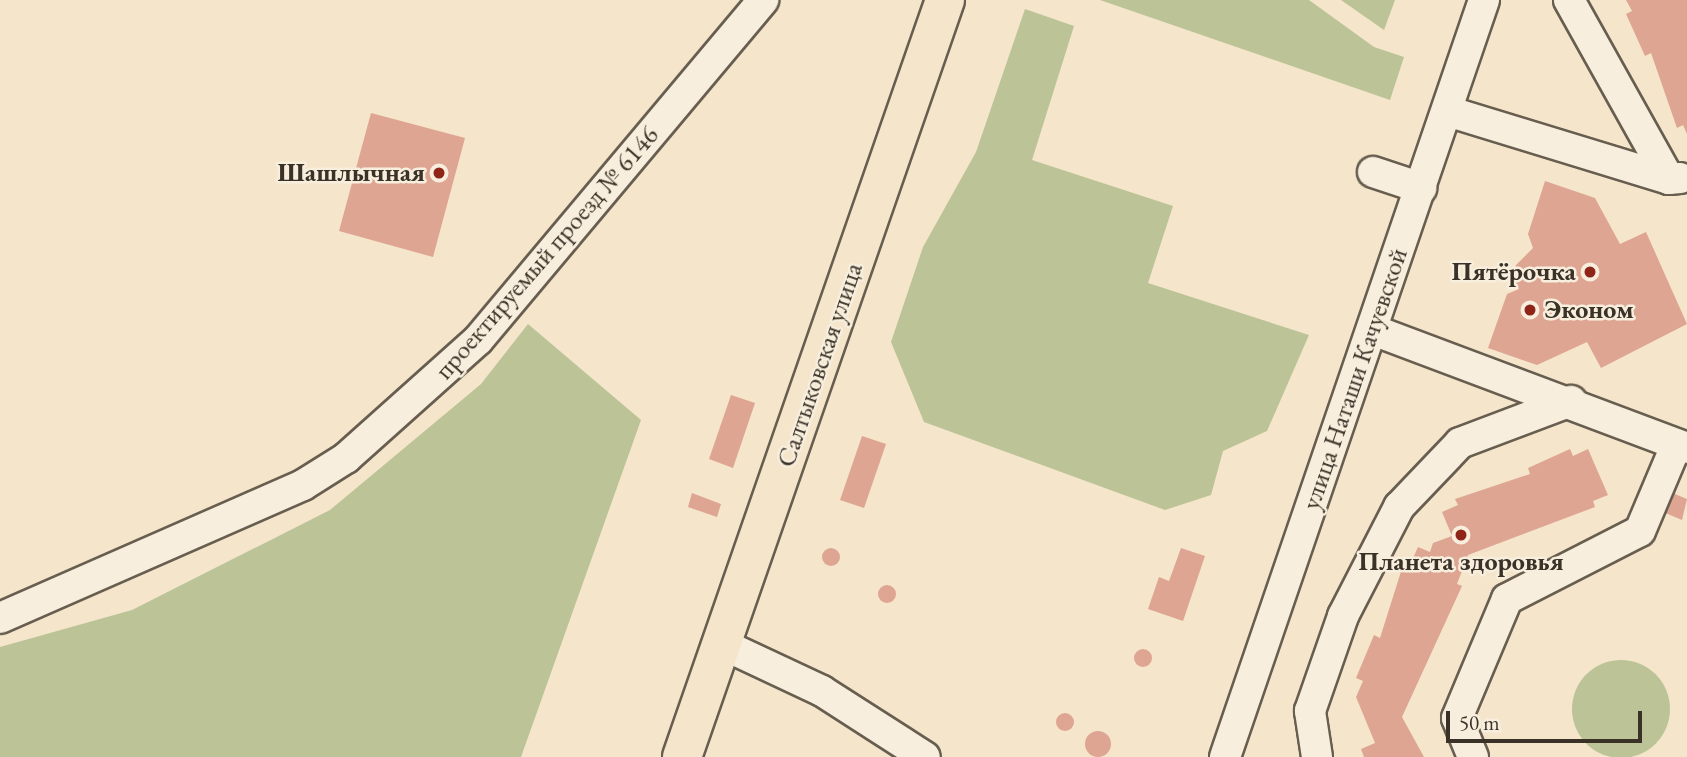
<!DOCTYPE html>
<meta charset="utf-8">
<style>
body{margin:0}
#map{position:relative;width:1687px;height:757px;overflow:hidden;background:#f4e5cb;font-family:"EB Garamond",serif}
div>[style]{position:absolute}
.green>*{inset:0;background:#bcc497}
.round{border-radius:50%}
.building>*{inset:0;background:#dea593}
.roads{filter:drop-shadow(2px 0 #685e50) drop-shadow(-2px 0 #685e50) drop-shadow(0 2px #685e50) drop-shadow(0 -2px #685e50)}
.minor>*{height:30px;margin:-15px;padding:0 15px;transform-origin:15px;border-radius:15px;background:#f8eedd}
.major>*{height:38px;margin:-19px;padding:0 19px;transform-origin:19px;border-radius:19px;background:#f4e5cb}
.dots>*{width:19px;height:19px;translate:-50% -50%;box-sizing:border-box;border:4px solid #f8eedd;border-radius:50%}
span{translate:-50% -50%;white-space:nowrap;text-align:center;line-height:1.15;-webkit-text-stroke:5px #f8eedd;paint-order:stroke}
.poi-label{font-size:26px;color:#3a3127;font-weight:700}
.right{translate:-100% -50%;text-align:right}
.left{translate:0 -50%;text-align:left}
.street-label{font-size:26px;color:#3a3127}
.scale{position:absolute;left:1446px;top:711px;width:196px;height:32px;box-sizing:border-box;border:4px solid #3a3127;border-top:0;padding-left:9px;font-size:21px;line-height:24px;white-space:nowrap;color:#3a3127;-webkit-text-stroke:5px #f8eedd;paint-order:stroke}
</style>
<div id="map">
<div class="green">
<i style="clip-path:polygon(1100px 0,1309px 0,1374px 47px,1404px 57px,1390px 100px)"></i>
<i style="clip-path:polygon(1341px 0,1395px 0,1384px 30px)"></i>
<i style="clip-path:polygon(1025px 9px,1074px 26px,1032px 160px,1173px 206px,1148px 283px,1309px 335px,1267px 431px,1223px 451px,1211px 495px,1165px 510px,924px 422px,891px 342px,923px 247px,976px 152px)"></i>
<i style="clip-path:polygon(528px 324px,641px 420px,521px 757px,0 757px,0 647px,132px 610px,330px 510px,481px 384px)"></i>
<i class="round" style="left:1572px;top:660px;width:98px;height:98px"></i>
</div>
<div class="building">
<i style="clip-path:polygon(1626px 0,1687px 0,1687px 134px,1683px 125px,1677px 128px,1651px 53px,1645px 56px,1626px 14px,1632px 11px)"></i>
<i style="clip-path:polygon(371px 113px,465px 138px,433px 257px,339px 231px)"></i>
<i style="clip-path:polygon(1545px 181px,1595px 198px,1620px 244px,1646px 232px,1687px 324px,1601px 368px,1587px 342px,1537px 365px,1488px 348px,1507px 294px,1519px 289px,1512px 279px,1516px 265px,1533px 248px,1528px 234px)"></i>
<i style="clip-path:polygon(731px 395px,755px 403px,733px 468px,709px 459px)"></i>
<i style="clip-path:polygon(862px 436px,886px 444px,864px 508px,840px 500px)"></i>
<i style="clip-path:polygon(1570px 449px,1573px 456px,1588px 449px,1608px 495px,1593px 501px,1595px 507px,1468px 555px,1457px 584px,1462px 586px,1402px 717px,1424px 757px,1364px 757px,1361px 749px,1375px 743px,1356px 697px,1363px 681px,1356px 678px,1374px 635px,1380px 638px,1404px 562px,1410px 565px,1418px 547px,1430px 552px,1433px 543px,1452px 536px,1442px 512px,1458px 505px,1455px 499px,1530px 474px,1528px 468px)"></i>
<i style="clip-path:polygon(1670px 492px,1687px 499px,1682px 520px,1663px 512px)"></i>
<i style="clip-path:polygon(692px 493px,721px 504px,717px 517px,688px 507px)"></i>
<i class="round" style="left:822px;top:548px;width:18px;height:18px"></i>
<i style="clip-path:polygon(1181px 548px,1205px 556px,1183px 621px,1148px 609px,1159px 577px,1169px 581px)"></i>
<i class="round" style="left:878px;top:585px;width:18px;height:18px"></i>
<i class="round" style="left:1134px;top:649px;width:18px;height:18px"></i>
<i class="round" style="left:1056px;top:713px;width:18px;height:18px"></i>
<i class="round" style="left:1085px;top:731px;width:26px;height:26px"></i>
</div>
<div class="roads">
<div class="minor">
<i style="left:1569px;top:0;width:205px;rotate:60.8deg"></i>
<i style="left:1669px;top:179px;width:11px;rotate:-5deg"></i>
<i style="left:1447px;top:111px;width:232px;rotate:17deg"></i>
<i style="left:1373px;top:172px;width:51px;rotate:18.4deg"></i>
<i style="left:1373px;top:330px;width:335px;rotate:20.6deg"></i>
<i style="left:0;top:618px;width:331px;rotate:-23.7deg"></i>
<i style="left:303px;top:485px;width:51px;rotate:-32.1deg"></i>
<i style="left:346px;top:458px;width:177px;rotate:-41.8deg"></i>
<i style="left:478px;top:340px;width:444px;rotate:-50deg"></i>
<i style="left:724px;top:645px;width:108px;rotate:25.1deg"></i>
<i style="left:822px;top:691px;width:122px;rotate:32.7deg"></i>
<i style="left:1225px;top:757px;width:800px;rotate:-71.11deg"></i>
<i style="left:1317px;top:757px;width:47px;rotate:-98.7deg"></i>
<i style="left:1310px;top:711px;width:101px;rotate:-70.8deg"></i>
<i style="left:1343px;top:616px;width:123px;rotate:-62.8deg"></i>
<i style="left:1399px;top:507px;width:88px;rotate:-46.4deg"></i>
<i style="left:1460px;top:443px;width:119px;rotate:-20.7deg"></i>
<i style="left:1473px;top:757px;width:42px;rotate:-112.3deg"></i>
<i style="left:1457px;top:718px;width:129px;rotate:-67.2deg"></i>
<i style="left:1507px;top:599px;width:149px;rotate:-27.1deg"></i>
<i style="left:1640px;top:531px;width:90px;rotate:-67.1deg"></i>
</div>
<div class="major">
<i style="left:682px;top:757px;width:801px;rotate:-70.84deg"></i>
</div>
</div>
<div class="dots">
<i style="left:439px;top:173px;background:#8f2418"></i>
<i style="left:1590px;top:272px;background:#8f2418"></i>
<i style="left:1530px;top:310px;background:#8f2418"></i>
<i style="left:1461px;top:535px;background:#8f2418"></i>
</div>
<div class="poi-label">
<span class="right" style="left:425px;top:173px">Шашлычная</span>
<span class="right" style="left:1576px;top:272px">Пятёрочка</span>
<span class="left" style="left:1544px;top:310px">Эконом</span>
<span style="left:1461px;top:562px">Планета здоровья</span>
</div>
<div class="street-label">
<span style="left:547px;top:253px;rotate:-49deg">проектируемый проезд № 6146</span>
<span style="left:820px;top:365px;rotate:-71deg">Салтыковская улица</span>
<span style="left:1355px;top:379px;rotate:-71deg">улица Наташи Качуевской</span>
</div>
<div class="scale">50 m</div>
</div>
